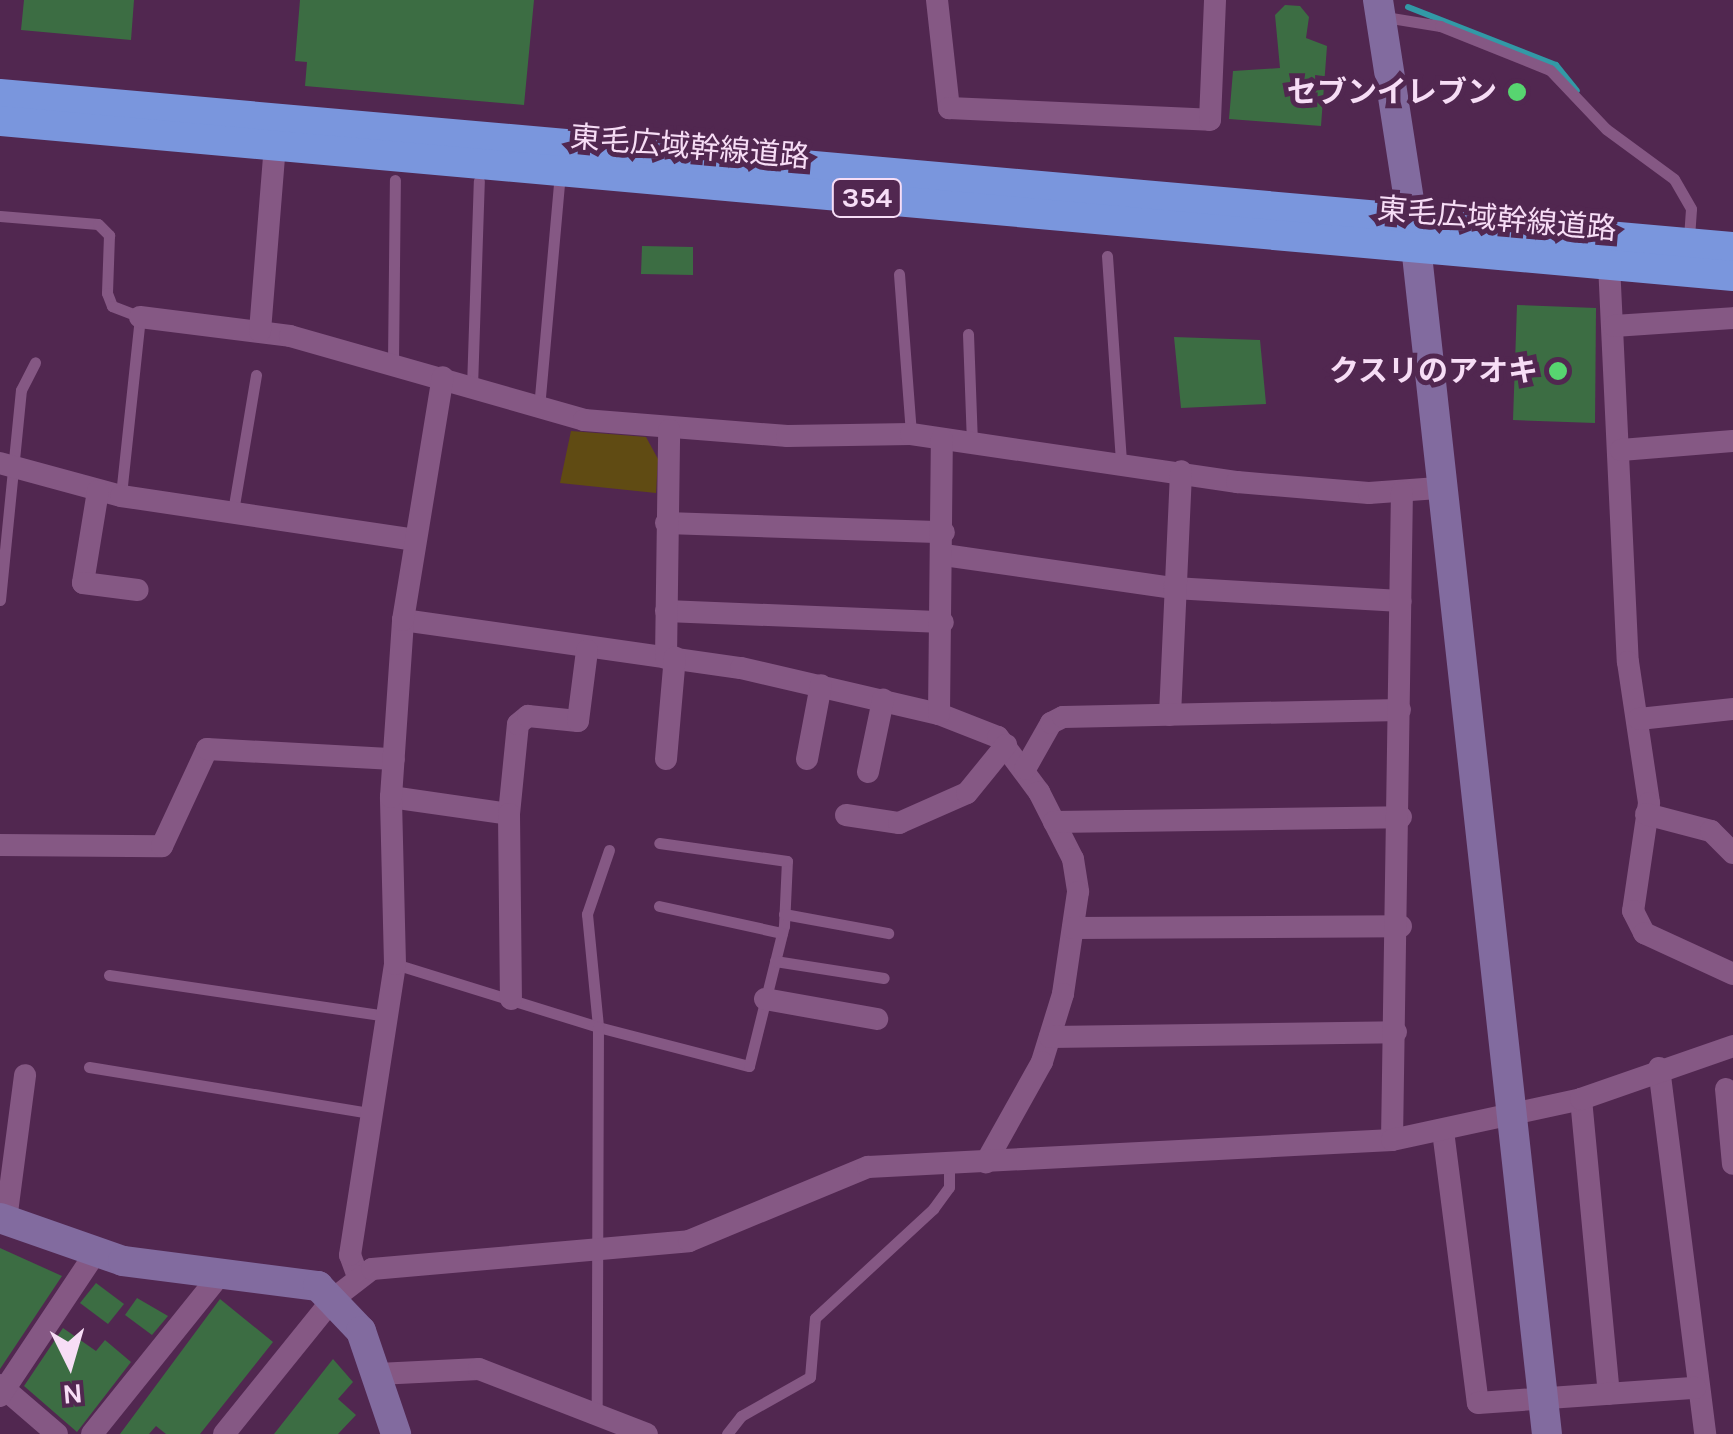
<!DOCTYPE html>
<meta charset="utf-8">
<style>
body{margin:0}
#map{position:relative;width:1733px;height:1434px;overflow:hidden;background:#512750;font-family:Karla,"Noto Sans JP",sans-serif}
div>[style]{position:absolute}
.green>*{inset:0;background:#604b13}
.stream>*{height:6px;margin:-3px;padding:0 3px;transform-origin:3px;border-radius:3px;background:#3299a6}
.building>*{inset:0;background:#3c6d43}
.lane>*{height:11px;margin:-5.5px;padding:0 5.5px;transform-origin:5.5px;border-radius:5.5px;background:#855884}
.street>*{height:22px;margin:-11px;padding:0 11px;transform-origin:11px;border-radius:11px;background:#855884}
.secondary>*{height:30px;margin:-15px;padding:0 15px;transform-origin:15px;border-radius:15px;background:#826b9f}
.highway>*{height:30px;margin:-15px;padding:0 15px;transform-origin:15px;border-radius:15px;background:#7a96dd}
.dots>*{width:28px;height:28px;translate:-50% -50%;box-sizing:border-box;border:5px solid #512750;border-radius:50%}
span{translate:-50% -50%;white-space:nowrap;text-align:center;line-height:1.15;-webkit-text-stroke:10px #512750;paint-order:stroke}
.shield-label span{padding:2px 8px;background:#512750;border:2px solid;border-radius:8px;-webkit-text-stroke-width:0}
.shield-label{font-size:28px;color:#f7ddf6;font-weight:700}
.poi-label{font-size:30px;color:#f7ddf6;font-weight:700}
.right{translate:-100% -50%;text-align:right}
.street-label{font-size:30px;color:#f7ddf6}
.north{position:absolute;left:20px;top:1314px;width:100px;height:100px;-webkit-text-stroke:8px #512750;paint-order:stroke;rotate:175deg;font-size:28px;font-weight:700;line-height:40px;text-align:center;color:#f7ddf6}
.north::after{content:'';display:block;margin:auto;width:35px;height:45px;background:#f7ddf6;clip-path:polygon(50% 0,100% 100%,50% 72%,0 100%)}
</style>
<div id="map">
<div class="green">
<i style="clip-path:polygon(571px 431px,646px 437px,658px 459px,656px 493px,560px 483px)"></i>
</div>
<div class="stream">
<i style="left:1408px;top:7px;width:159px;rotate:21.4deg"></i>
<i style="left:1556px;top:65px;width:33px;rotate:51deg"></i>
</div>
<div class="building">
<i style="clip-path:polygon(24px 0,134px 0,131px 40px,21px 30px)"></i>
<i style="clip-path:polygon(300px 0,534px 0,524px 105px,305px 86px,307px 62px,295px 61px)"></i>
<i style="clip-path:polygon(1285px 5px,1300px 6px,1309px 17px,1306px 38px,1327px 46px,1321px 126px,1229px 119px,1233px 71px,1280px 68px,1275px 15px)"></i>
<i style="clip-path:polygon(642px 246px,693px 247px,693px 275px,641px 274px)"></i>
<i style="clip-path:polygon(1517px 305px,1596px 308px,1595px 423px,1513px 420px)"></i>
<i style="clip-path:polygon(1174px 337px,1260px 340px,1266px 404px,1181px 408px)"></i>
<i style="clip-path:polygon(0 1248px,62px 1276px,0 1369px)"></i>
<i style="clip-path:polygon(96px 1283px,124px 1304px,108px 1324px,80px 1303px)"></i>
<i style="clip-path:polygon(137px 1298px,168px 1316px,152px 1335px,125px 1315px)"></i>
<i style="clip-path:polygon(220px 1299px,273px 1342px,200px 1434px,166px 1434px,156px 1426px,149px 1434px,120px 1434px)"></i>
<i style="clip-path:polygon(63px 1328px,96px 1351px,105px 1340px,131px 1362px,77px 1432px,24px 1386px)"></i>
<i style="clip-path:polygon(333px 1359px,353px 1382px,338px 1399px,356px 1415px,338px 1434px,274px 1434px)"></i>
</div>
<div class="lane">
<i style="left:1385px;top:17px;width:56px;rotate:9.3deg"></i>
<i style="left:1440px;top:26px;width:118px;rotate:21.8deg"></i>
<i style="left:1550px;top:70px;width:81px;rotate:46.5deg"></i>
<i style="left:1606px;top:129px;width:84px;rotate:36.3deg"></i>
<i style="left:1674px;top:179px;width:34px;rotate:60deg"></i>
<i style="left:1691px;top:209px;width:32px;rotate:94deg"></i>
<i style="left:0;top:216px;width:98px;rotate:4.7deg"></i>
<i style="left:98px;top:224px;width:16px;rotate:45deg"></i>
<i style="left:109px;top:235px;width:58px;rotate:92deg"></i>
<i style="left:107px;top:293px;width:14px;rotate:69deg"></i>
<i style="left:112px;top:306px;width:30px;rotate:21deg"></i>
<i style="left:140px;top:317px;width:180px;rotate:96.1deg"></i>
<i style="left:1107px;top:256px;width:205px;rotate:86.1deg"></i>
<i style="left:899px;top:274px;width:160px;rotate:85.7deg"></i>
<i style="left:968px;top:334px;width:110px;rotate:87.9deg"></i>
<i style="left:393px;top:362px;width:182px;rotate:-89.4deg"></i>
<i style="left:472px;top:387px;width:206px;rotate:-88.1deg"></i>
<i style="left:539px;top:408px;width:238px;rotate:-84.9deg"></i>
<i style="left:233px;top:511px;width:138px;rotate:-80.4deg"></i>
<i style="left:0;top:600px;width:211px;rotate:-84.3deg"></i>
<i style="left:21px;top:390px;width:31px;rotate:-63deg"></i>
<i style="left:609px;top:850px;width:68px;rotate:109deg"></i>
<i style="left:587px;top:914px;width:114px;rotate:84.4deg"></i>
<i style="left:598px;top:1027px;width:156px;rotate:14.5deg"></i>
<i style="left:749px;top:1066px;width:144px;rotate:-76deg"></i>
<i style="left:784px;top:926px;width:65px;rotate:-87.4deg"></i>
<i style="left:787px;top:861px;width:129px;rotate:-172deg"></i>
<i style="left:659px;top:906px;width:126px;rotate:12.4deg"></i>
<i style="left:784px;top:914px;width:106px;rotate:10.4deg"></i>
<i style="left:775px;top:961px;width:110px;rotate:8.9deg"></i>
<i style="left:395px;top:964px;width:213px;rotate:17.2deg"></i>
<i style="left:598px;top:1027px;width:381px;rotate:90.2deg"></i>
<i style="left:109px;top:975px;width:280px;rotate:8.4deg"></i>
<i style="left:89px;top:1067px;width:285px;rotate:9.3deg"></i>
<i style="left:727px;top:1434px;width:23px;rotate:-52deg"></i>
<i style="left:741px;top:1416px;width:79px;rotate:-29.5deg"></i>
<i style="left:810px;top:1377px;width:59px;rotate:-85.2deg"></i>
<i style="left:815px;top:1318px;width:161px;rotate:-42.7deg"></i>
<i style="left:933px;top:1209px;width:27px;rotate:-54deg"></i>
<i style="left:949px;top:1187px;width:25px;rotate:-90deg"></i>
</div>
<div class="street">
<i style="left:937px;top:0;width:109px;rotate:83.7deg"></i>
<i style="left:949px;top:108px;width:261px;rotate:2.6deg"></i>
<i style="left:1210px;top:120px;width:120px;rotate:-87.6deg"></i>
<i style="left:1609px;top:264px;width:398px;rotate:87.3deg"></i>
<i style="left:1628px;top:662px;width:143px;rotate:81.5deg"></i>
<i style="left:1649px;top:803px;width:109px;rotate:98.4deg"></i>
<i style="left:1633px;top:911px;width:25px;rotate:63deg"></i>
<i style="left:1644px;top:933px;width:98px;rotate:24.7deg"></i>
<i style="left:140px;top:317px;width:151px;rotate:7.2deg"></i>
<i style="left:290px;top:336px;width:306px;rotate:15.9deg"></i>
<i style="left:584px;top:420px;width:204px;rotate:4.5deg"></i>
<i style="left:787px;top:436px;width:124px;rotate:-0.9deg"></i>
<i style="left:911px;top:434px;width:330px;rotate:8.4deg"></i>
<i style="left:1237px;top:482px;width:132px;rotate:4.8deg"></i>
<i style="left:1369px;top:493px;width:69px;rotate:-4.1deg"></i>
<i style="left:1614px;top:326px;width:119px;rotate:-3.8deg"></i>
<i style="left:260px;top:331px;width:186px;rotate:-85.4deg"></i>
<i style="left:1621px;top:450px;width:112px;rotate:-4.6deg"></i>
<i style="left:0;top:463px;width:125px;rotate:15.3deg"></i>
<i style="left:121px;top:496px;width:296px;rotate:8.5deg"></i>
<i style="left:98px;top:491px;width:93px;rotate:99.3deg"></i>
<i style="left:83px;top:583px;width:55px;rotate:7.3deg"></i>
<i style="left:666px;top:523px;width:278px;rotate:1.9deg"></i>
<i style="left:944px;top:555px;width:232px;rotate:8.2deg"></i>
<i style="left:1174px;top:588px;width:227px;rotate:3.3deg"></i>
<i style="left:666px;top:611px;width:277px;rotate:2.3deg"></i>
<i style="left:403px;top:620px;width:341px;rotate:8.1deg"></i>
<i style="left:741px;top:668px;width:203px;rotate:13.1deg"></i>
<i style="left:939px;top:714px;width:63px;rotate:21.3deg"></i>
<i style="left:998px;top:737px;width:69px;rotate:53.3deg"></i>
<i style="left:1039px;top:792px;width:75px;rotate:63.1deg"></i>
<i style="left:1073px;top:859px;width:33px;rotate:81deg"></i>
<i style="left:1078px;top:892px;width:103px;rotate:98.4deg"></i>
<i style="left:1063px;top:994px;width:71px;rotate:107.2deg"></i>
<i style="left:1042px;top:1062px;width:115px;rotate:119.2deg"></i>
<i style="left:666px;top:658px;width:228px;rotate:-89.2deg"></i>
<i style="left:939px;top:714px;width:275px;rotate:-89.4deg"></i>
<i style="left:1170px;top:715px;width:244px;rotate:-87.4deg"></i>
<i style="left:1639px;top:719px;width:95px;rotate:-6.1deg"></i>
<i style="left:666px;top:759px;width:102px;rotate:-85deg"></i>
<i style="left:807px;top:759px;width:75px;rotate:-79.3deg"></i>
<i style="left:1025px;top:769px;width:53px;rotate:-60.5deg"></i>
<i style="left:1051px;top:723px;width:13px;rotate:-27deg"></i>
<i style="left:1063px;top:717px;width:337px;rotate:-1.2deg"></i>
<i style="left:868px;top:772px;width:74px;rotate:-78.2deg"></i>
<i style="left:391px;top:797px;width:119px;rotate:8.2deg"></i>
<i style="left:509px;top:814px;width:90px;rotate:-84.3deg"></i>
<i style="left:518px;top:724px;width:13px;rotate:-39deg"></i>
<i style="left:528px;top:716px;width:50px;rotate:5.7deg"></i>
<i style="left:578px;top:721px;width:71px;rotate:-82.7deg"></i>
<i style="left:509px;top:814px;width:185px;rotate:89.4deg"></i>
<i style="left:1646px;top:814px;width:67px;rotate:14.7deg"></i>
<i style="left:1711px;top:831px;width:31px;rotate:45deg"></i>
<i style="left:846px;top:815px;width:54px;rotate:8.6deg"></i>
<i style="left:899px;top:823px;width:74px;rotate:-23.8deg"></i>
<i style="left:967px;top:793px;width:62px;rotate:-50.9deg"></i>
<i style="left:1054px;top:822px;width:347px;rotate:-0.8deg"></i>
<i style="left:0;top:845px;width:162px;rotate:0.4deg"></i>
<i style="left:162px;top:846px;width:107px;rotate:-65.1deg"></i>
<i style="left:207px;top:749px;width:187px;rotate:3.1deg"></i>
<i style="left:1073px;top:928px;width:328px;rotate:-0.3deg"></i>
<i style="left:765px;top:999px;width:114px;rotate:10.1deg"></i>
<i style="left:1050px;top:1037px;width:346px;rotate:-0.8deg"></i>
<i style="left:1659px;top:1068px;width:369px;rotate:82.8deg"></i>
<i style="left:1726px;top:1089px;width:75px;rotate:84.7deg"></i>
<i style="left:1581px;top:1099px;width:296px;rotate:84.6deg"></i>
<i style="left:1443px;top:1131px;width:274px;rotate:82.7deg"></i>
<i style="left:1478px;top:1403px;width:218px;rotate:-4deg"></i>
<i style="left:1392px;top:1140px;width:648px;rotate:-89.12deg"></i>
<i style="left:6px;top:1220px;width:146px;rotate:-82.5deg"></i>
<i style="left:357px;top:1274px;width:20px;rotate:-110deg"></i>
<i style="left:350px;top:1255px;width:294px;rotate:-81.2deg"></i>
<i style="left:395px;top:964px;width:167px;rotate:-91.4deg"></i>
<i style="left:391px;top:797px;width:177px;rotate:-86.1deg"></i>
<i style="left:403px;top:620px;width:246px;rotate:-80.7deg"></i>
<i style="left:378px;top:1374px;width:101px;rotate:-2.8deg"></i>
<i style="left:479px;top:1369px;width:180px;rotate:21.2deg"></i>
<i style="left:0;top:1385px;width:75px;rotate:40.7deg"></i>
<i style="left:0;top:1396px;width:173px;rotate:-56.3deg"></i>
<i style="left:92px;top:1434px;width:209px;rotate:-51.2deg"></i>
<i style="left:224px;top:1434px;width:174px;rotate:-51.1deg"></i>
<i style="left:333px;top:1299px;width:49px;rotate:-37.6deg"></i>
<i style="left:372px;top:1269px;width:318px;rotate:-5deg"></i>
<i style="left:689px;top:1241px;width:194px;rotate:-22.5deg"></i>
<i style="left:868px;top:1167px;width:525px;rotate:-2.95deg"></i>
<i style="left:1392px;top:1140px;width:193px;rotate:-12.2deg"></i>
<i style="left:1581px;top:1099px;width:161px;rotate:-19.2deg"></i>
</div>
<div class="secondary">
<i style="left:1378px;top:0;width:249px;rotate:81.2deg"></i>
<i style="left:1416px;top:246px;width:1195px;rotate:83.71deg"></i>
<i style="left:0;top:1218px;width:130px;rotate:19.3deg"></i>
<i style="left:123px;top:1261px;width:197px;rotate:7.3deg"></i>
<i style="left:318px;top:1286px;width:62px;rotate:46.3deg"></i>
<i style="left:361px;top:1331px;width:109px;rotate:71.2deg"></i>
</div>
<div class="highway">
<i style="left:0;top:94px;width:1740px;rotate:5.05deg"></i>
<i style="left:0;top:121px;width:1740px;rotate:5.11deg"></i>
</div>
<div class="dots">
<i style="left:1517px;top:92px;background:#57d570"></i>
<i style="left:1558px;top:371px;background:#57d570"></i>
</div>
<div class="shield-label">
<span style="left:867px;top:198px">354</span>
</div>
<div class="poi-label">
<span class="right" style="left:1497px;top:92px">セブンイレブン</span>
<span class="right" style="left:1538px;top:371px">クスリのアオキ</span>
</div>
<div class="street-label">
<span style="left:690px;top:147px;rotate:5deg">東毛広域幹線道路</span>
<span style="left:1497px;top:219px;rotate:5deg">東毛広域幹線道路</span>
</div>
<div class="north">N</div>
</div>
